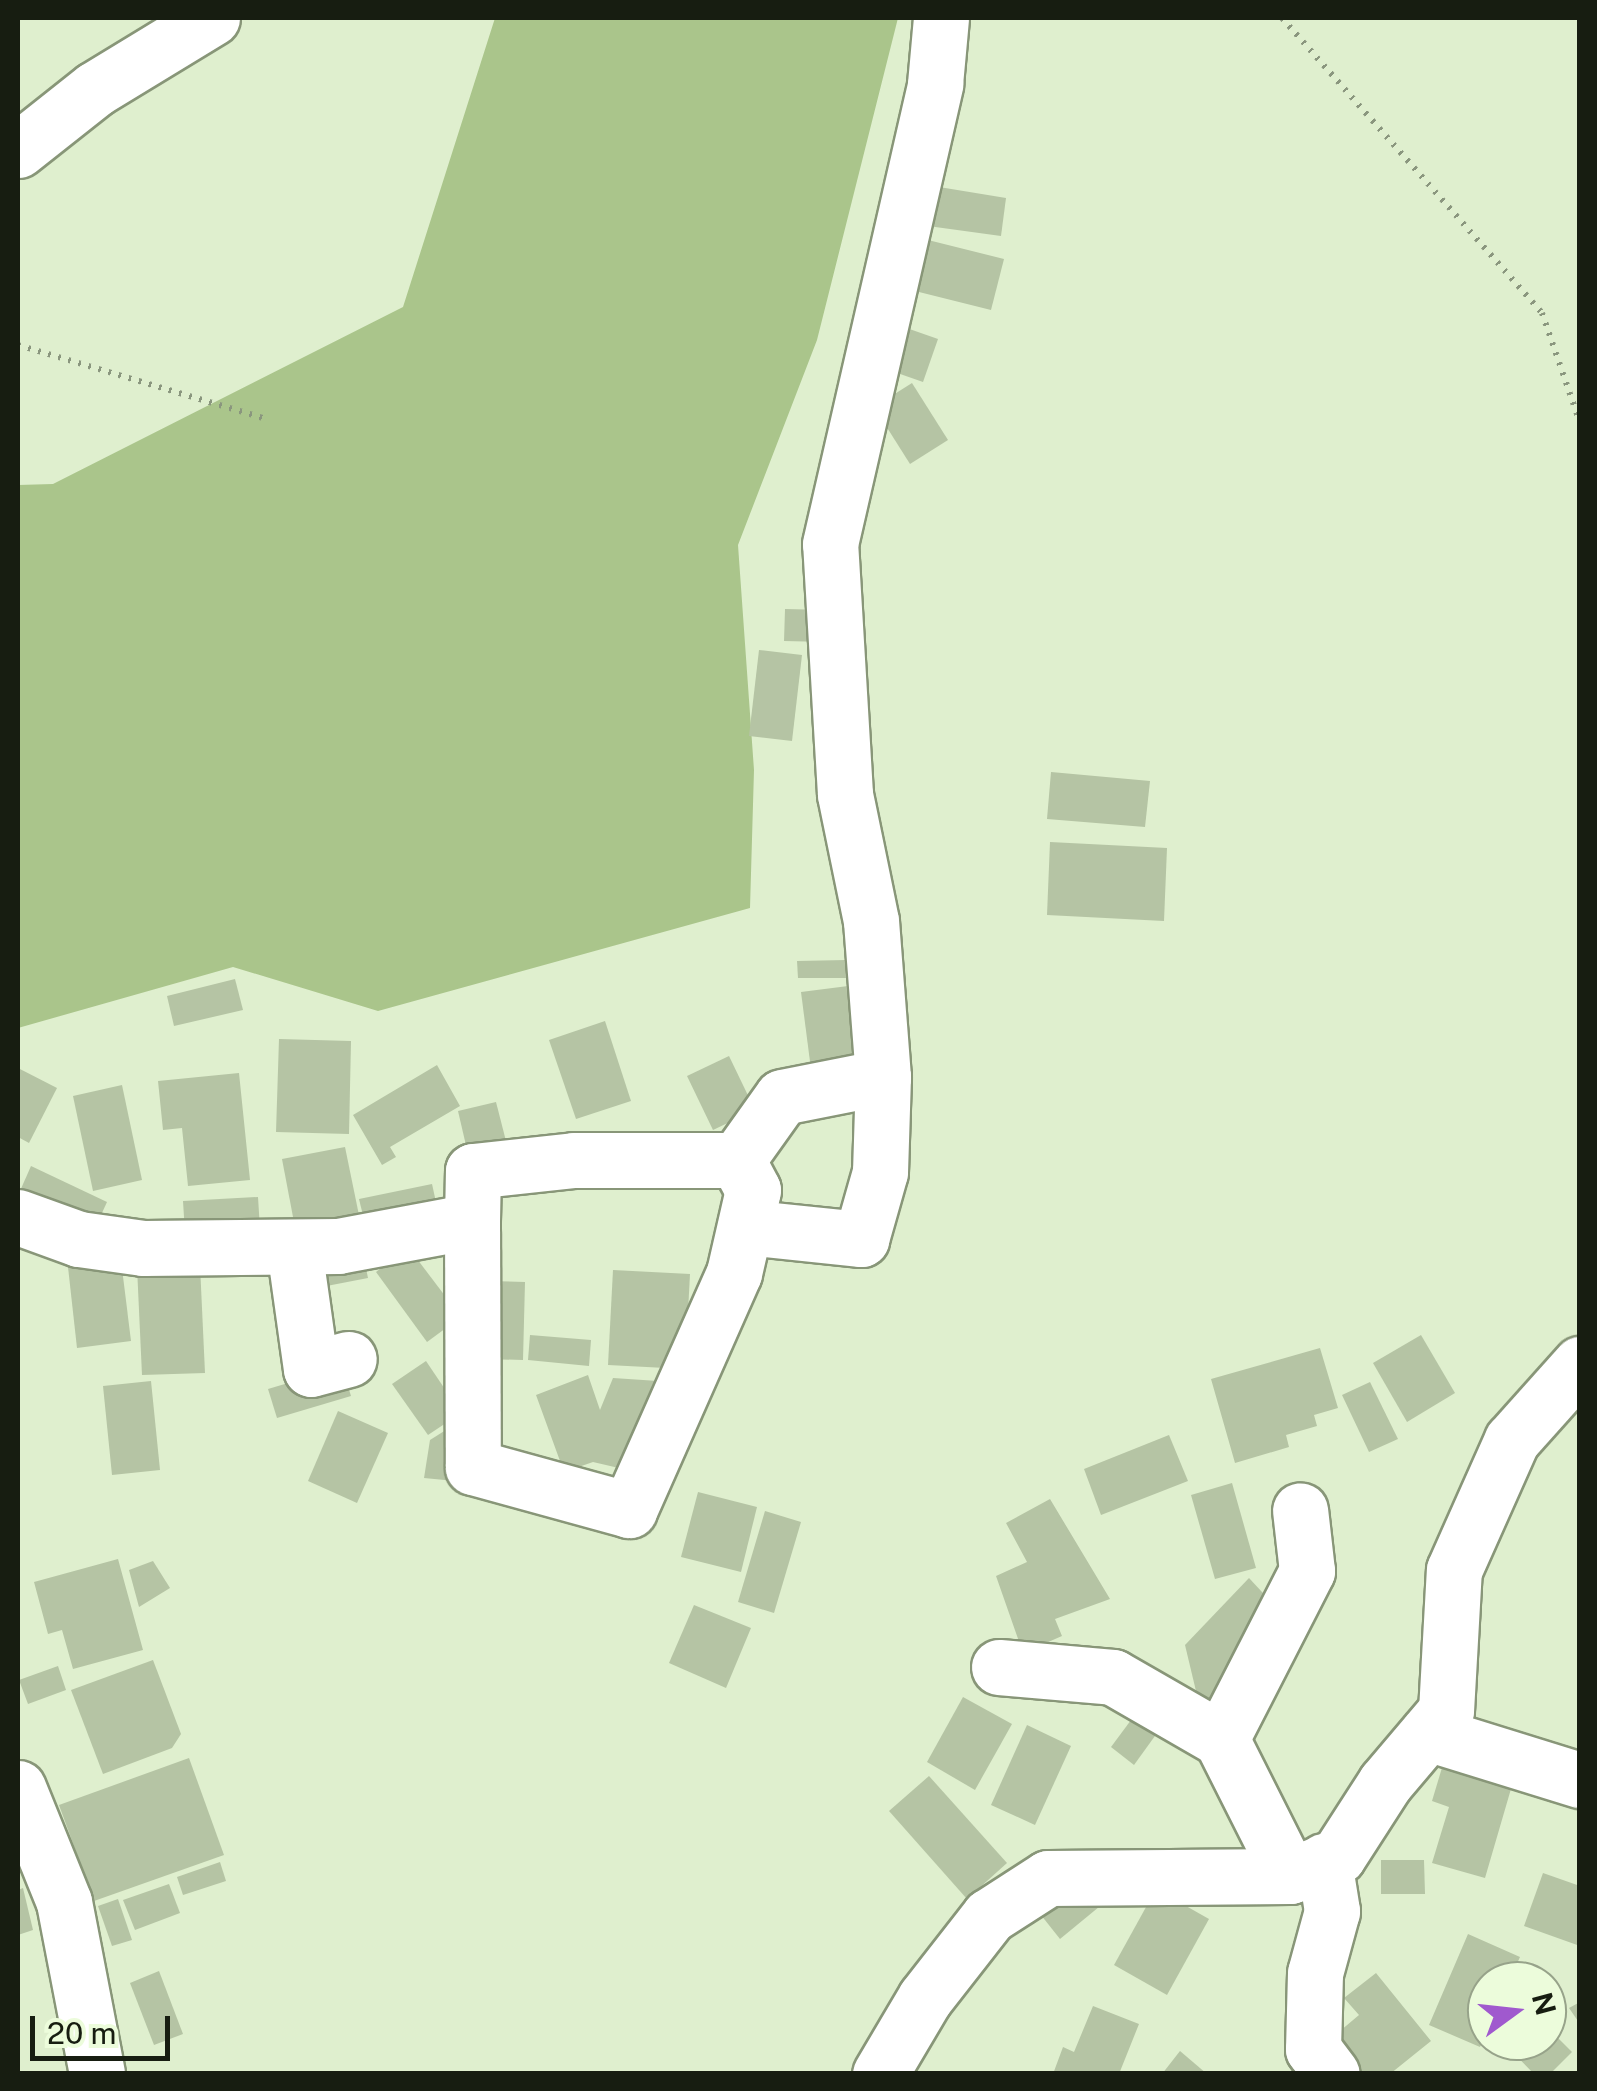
<!DOCTYPE html>
<style>
body{margin:0}
#map{position:relative;width:1597px;height:2091px;overflow:hidden;background:#dfefce;font-family:"Public Sans",sans-serif}
div>[style]{position:absolute}
.green>*{inset:0;background:#aac58b}
.building>*{inset:0;background:#b5c4a4}
.path>*{height:6px;margin-top:-3px;transform-origin:0;background:repeating-linear-gradient(90deg,#8a967e 0 2.5px,transparent 0 10.5px)}
.roads{filter:drop-shadow(2px 0 #889678) drop-shadow(-2px 0 #889678) drop-shadow(0 2px #889678) drop-shadow(0 -2px #889678)}
.minor>*{height:55px;margin:-27.5px;padding:0 27.5px;transform-origin:27.5px;border-radius:27.5px;background:#fff}
span{translate:-50% -50%;white-space:nowrap;text-align:center;line-height:1.15;-webkit-text-stroke:8px #ecfcdb;paint-order:stroke}
.frame{position:absolute;inset:0;border:20px solid #171d11;pointer-events:none}
.north{position:absolute;left:1467px;top:1961px;width:100px;height:100px;box-sizing:border-box;background:#ecfcdb;border:2px solid #97a38a;border-radius:50%;rotate:75deg;font-size:28px;font-weight:700;line-height:40px;text-align:center;color:#171d11}
.north::after{content:'';display:block;margin:auto;width:35px;height:45px;background:#a059ce;clip-path:polygon(50% 0,100% 100%,50% 72%,0 100%)}
.scale{position:absolute;left:30px;top:2016px;width:140px;height:45px;box-sizing:border-box;border:5px solid #171d11;border-top:0;padding-left:12px;font-size:30px;line-height:35px;white-space:nowrap;color:#171d11;-webkit-text-stroke:8px #ecfcdb;paint-order:stroke}
</style>
<div id="map">
<div class="green">
<i style="clip-path:polygon(495px 18px,898px 18px,817px 340px,738px 545px,754px 770px,750px 908px,378px 1011px,233px 967px,18px 1028px,18px 485px,53px 484px,403px 307px)"></i>
</div>
<div class="building">
<i style="clip-path:polygon(933px 186px,1006px 198px,1001px 236px,928px 226px)"></i>
<i style="clip-path:polygon(924px 239px,1004px 259px,991px 310px,911px 290px)"></i>
<i style="clip-path:polygon(898px 325px,938px 339px,923px 382px,883px 368px)"></i>
<i style="clip-path:polygon(912px 383px,948px 440px,910px 464px,874px 407px)"></i>
<i style="clip-path:polygon(785px 609px,827px 610px,826px 642px,784px 641px)"></i>
<i style="clip-path:polygon(759px 650px,802px 655px,792px 741px,749px 736px)"></i>
<i style="clip-path:polygon(1051px 772px,1150px 781px,1145px 827px,1047px 819px)"></i>
<i style="clip-path:polygon(1050px 842px,1167px 848px,1164px 921px,1047px 915px)"></i>
<i style="clip-path:polygon(846px 960px,846px 978px,798px 978px,797px 961px)"></i>
<i style="clip-path:polygon(235px 979px,243px 1010px,174px 1026px,167px 996px)"></i>
<i style="clip-path:polygon(856px 985px,868px 1069px,812px 1077px,801px 992px)"></i>
<i style="clip-path:polygon(605px 1021px,631px 1101px,576px 1119px,549px 1040px)"></i>
<i style="clip-path:polygon(279px 1039px,351px 1041px,349px 1134px,276px 1132px)"></i>
<i style="clip-path:polygon(729px 1056px,755px 1110px,713px 1130px,687px 1076px)"></i>
<i style="clip-path:polygon(437px 1065px,460px 1106px,390px 1147px,396px 1157px,382px 1165px,353px 1115px)"></i>
<i style="clip-path:polygon(18px 1068px,57px 1088px,29px 1143px,18px 1137px)"></i>
<i style="clip-path:polygon(239px 1073px,250px 1180px,188px 1186px,182px 1128px,163px 1130px,158px 1081px)"></i>
<i style="clip-path:polygon(122px 1085px,142px 1180px,93px 1191px,73px 1096px)"></i>
<i style="clip-path:polygon(496px 1102px,507px 1145px,468px 1154px,458px 1111px)"></i>
<i style="clip-path:polygon(345px 1147px,361px 1225px,297px 1238px,282px 1159px)"></i>
<i style="clip-path:polygon(31px 1166px,107px 1202px,96px 1226px,20px 1191px)"></i>
<i style="clip-path:polygon(432px 1184px,439px 1216px,367px 1232px,359px 1199px)"></i>
<i style="clip-path:polygon(258px 1197px,260px 1229px,185px 1233px,183px 1201px)"></i>
<i style="clip-path:polygon(408px 1247px,461px 1317px,427px 1342px,376px 1272px)"></i>
<i style="clip-path:polygon(362px 1249px,368px 1278px,311px 1289px,306px 1260px)"></i>
<i style="clip-path:polygon(120px 1252px,131px 1341px,77px 1348px,67px 1258px)"></i>
<i style="clip-path:polygon(200px 1265px,205px 1373px,142px 1375px,137px 1267px)"></i>
<i style="clip-path:polygon(613px 1270px,690px 1274px,685px 1369px,608px 1365px)"></i>
<i style="clip-path:polygon(487px 1281px,525px 1282px,523px 1360px,484px 1359px)"></i>
<i style="clip-path:polygon(530px 1335px,591px 1340px,589px 1366px,528px 1360px)"></i>
<i style="clip-path:polygon(1421px 1335px,1455px 1393px,1407px 1422px,1373px 1363px)"></i>
<i style="clip-path:polygon(1320px 1348px,1338px 1408px,1314px 1415px,1317px 1426px,1286px 1435px,1289px 1447px,1235px 1463px,1211px 1379px)"></i>
<i style="clip-path:polygon(426px 1361px,461px 1413px,428px 1435px,392px 1384px)"></i>
<i style="clip-path:polygon(342px 1367px,351px 1396px,277px 1418px,268px 1389px)"></i>
<i style="clip-path:polygon(588px 1375px,600px 1410px,613px 1378px,673px 1382px,636px 1472px,593px 1462px,564px 1472px,536px 1395px)"></i>
<i style="clip-path:polygon(151px 1381px,160px 1470px,112px 1475px,103px 1386px)"></i>
<i style="clip-path:polygon(1370px 1382px,1398px 1439px,1369px 1452px,1342px 1395px)"></i>
<i style="clip-path:polygon(338px 1411px,388px 1433px,357px 1503px,308px 1481px)"></i>
<i style="clip-path:polygon(457px 1423px,455px 1481px,424px 1478px,430px 1440px)"></i>
<i style="clip-path:polygon(1169px 1435px,1188px 1481px,1101px 1515px,1084px 1469px)"></i>
<i style="clip-path:polygon(1232px 1483px,1256px 1568px,1215px 1579px,1191px 1495px)"></i>
<i style="clip-path:polygon(698px 1492px,757px 1507px,741px 1572px,681px 1557px)"></i>
<i style="clip-path:polygon(1050px 1499px,1110px 1599px,1055px 1619px,1062px 1636px,1023px 1653px,996px 1576px,1027px 1562px,1006px 1523px)"></i>
<i style="clip-path:polygon(765px 1511px,801px 1522px,774px 1613px,738px 1602px)"></i>
<i style="clip-path:polygon(118px 1559px,143px 1650px,73px 1669px,62px 1630px,48px 1634px,34px 1582px)"></i>
<i style="clip-path:polygon(153px 1561px,170px 1588px,139px 1607px,129px 1570px)"></i>
<i style="clip-path:polygon(1249px 1578px,1276px 1607px,1213px 1711px,1201px 1712px,1185px 1645px)"></i>
<i style="clip-path:polygon(694px 1605px,751px 1628px,726px 1688px,669px 1663px)"></i>
<i style="clip-path:polygon(153px 1660px,181px 1734px,172px 1748px,103px 1774px,71px 1690px)"></i>
<i style="clip-path:polygon(58px 1666px,66px 1690px,28px 1704px,19px 1680px)"></i>
<i style="clip-path:polygon(963px 1697px,1012px 1724px,975px 1790px,927px 1762px)"></i>
<i style="clip-path:polygon(1137px 1712px,1160px 1729px,1134px 1765px,1111px 1747px)"></i>
<i style="clip-path:polygon(1027px 1725px,1071px 1746px,1035px 1825px,991px 1805px)"></i>
<i style="clip-path:polygon(189px 1758px,224px 1855px,94px 1901px,59px 1805px)"></i>
<i style="clip-path:polygon(1444px 1761px,1513px 1782px,1485px 1878px,1432px 1863px,1449px 1807px,1432px 1801px)"></i>
<i style="clip-path:polygon(929px 1776px,1007px 1863px,967px 1899px,889px 1811px)"></i>
<i style="clip-path:polygon(1381px 1860px,1424px 1860px,1425px 1894px,1381px 1894px)"></i>
<i style="clip-path:polygon(220px 1862px,226px 1881px,183px 1895px,177px 1877px)"></i>
<i style="clip-path:polygon(1543px 1873px,1580px 1886px,1580px 1946px,1524px 1926px)"></i>
<i style="clip-path:polygon(169px 1884px,180px 1913px,135px 1930px,123px 1900px)"></i>
<i style="clip-path:polygon(23px 1888px,33px 1930px,18px 1935px,18px 1890px)"></i>
<i style="clip-path:polygon(1064px 1888px,1105px 1902px,1060px 1939px,1037px 1910px)"></i>
<i style="clip-path:polygon(1156px 1889px,1209px 1919px,1167px 1995px,1114px 1965px)"></i>
<i style="clip-path:polygon(118px 1899px,132px 1940px,112px 1946px,98px 1906px)"></i>
<i style="clip-path:polygon(1468px 1934px,1520px 1957px,1509px 1981px,1487px 1981px,1487px 2031px,1480px 2047px,1429px 2025px)"></i>
<i style="clip-path:polygon(159px 1971px,183px 2034px,154px 2045px,130px 1983px)"></i>
<i style="clip-path:polygon(1376px 1973px,1431px 2041px,1390px 2074px,1353px 2074px,1327px 2042px,1359px 2015px,1344px 1998px)"></i>
<i style="clip-path:polygon(1580px 2002px,1580px 2024px,1569px 2008px)"></i>
<i style="clip-path:polygon(1093px 2006px,1139px 2024px,1119px 2074px,1053px 2074px,1063px 2047px,1074px 2052px)"></i>
<i style="clip-path:polygon(1547px 2027px,1572px 2052px,1550px 2074px,1534px 2074px,1502px 2041px,1547px 2041px)"></i>
<i style="clip-path:polygon(1180px 2051px,1207px 2074px,1162px 2074px)"></i>
</div>
<div class="path">
<i style="left:1282px;top:18px;width:393px;rotate:48.6deg"></i>
<i style="left:1542px;top:313px;width:116px;rotate:70.9deg"></i>
<i style="left:18px;top:345px;width:256px;rotate:16.6deg"></i>
</div>
<div class="roads">
<div class="minor">
<i style="left:18px;top:150px;width:98px;rotate:-38.4deg"></i>
<i style="left:95px;top:89px;width:137px;rotate:-31.3deg"></i>
<i style="left:737px;top:1160px;width:77px;rotate:-54.5deg"></i>
<i style="left:782px;top:1097px;width:103px;rotate:-11.2deg"></i>
<i style="left:883px;top:1077px;width:156px;rotate:-94.4deg"></i>
<i style="left:871px;top:921px;width:130px;rotate:-101.6deg"></i>
<i style="left:845px;top:794px;width:250px;rotate:-93.4deg"></i>
<i style="left:830px;top:544px;width:472px;rotate:-77.1deg"></i>
<i style="left:935px;top:84px;width:66px;rotate:-84.8deg"></i>
<i style="left:18px;top:1217px;width:65px;rotate:19.8deg"></i>
<i style="left:79px;top:1239px;width:65px;rotate:8deg"></i>
<i style="left:143px;top:1248px;width:195px;rotate:-0.6deg"></i>
<i style="left:338px;top:1246px;width:136px;rotate:-10.6deg"></i>
<i style="left:472px;top:1221px;width:50px;rotate:-88.9deg"></i>
<i style="left:473px;top:1171px;width:102px;rotate:-6.2deg"></i>
<i style="left:574px;top:1160px;width:163px"></i>
<i style="left:472px;top:1221px;width:246px;rotate:89.8deg"></i>
<i style="left:473px;top:1467px;width:162px;rotate:15.4deg"></i>
<i style="left:629px;top:1510px;width:259px;rotate:-66.1deg"></i>
<i style="left:734px;top:1273px;width:85px;rotate:-77.1deg"></i>
<i style="left:753px;top:1190px;width:34px;rotate:-118deg"></i>
<i style="left:745px;top:1227px;width:117px;rotate:5.9deg"></i>
<i style="left:861px;top:1239px;width:70px;rotate:-74.2deg"></i>
<i style="left:880px;top:1172px;width:95px;rotate:-88.2deg"></i>
<i style="left:294px;top:1248px;width:122px;rotate:82deg"></i>
<i style="left:311px;top:1369px;width:39px;rotate:-15deg"></i>
<i style="left:999px;top:1667px;width:114px;rotate:5deg"></i>
<i style="left:1113px;top:1677px;width:125px;rotate:29.9deg"></i>
<i style="left:1428px;top:1733px;width:159px;rotate:17.2deg"></i>
<i style="left:18px;top:1788px;width:123px;rotate:68deg"></i>
<i style="left:64px;top:1902px;width:175px;rotate:79.1deg"></i>
<i style="left:1324px;top:1861px;width:51px;rotate:80.9deg"></i>
<i style="left:1332px;top:1911px;width:64px;rotate:105.3deg"></i>
<i style="left:1315px;top:1973px;width:76px;rotate:91.5deg"></i>
<i style="left:1313px;top:2049px;width:31px;rotate:53deg"></i>
<i style="left:1290px;top:1876px;width:153px;rotate:-116.7deg"></i>
<i style="left:1221px;top:1739px;width:189px;rotate:-62.9deg"></i>
<i style="left:1307px;top:1571px;width:61px;rotate:-96.5deg"></i>
<i style="left:880px;top:2074px;width:88px;rotate:-59.4deg"></i>
<i style="left:925px;top:1998px;width:104px;rotate:-52deg"></i>
<i style="left:989px;top:1916px;width:70px;rotate:-32.8deg"></i>
<i style="left:1048px;top:1878px;width:242px;rotate:-0.5deg"></i>
<i style="left:1290px;top:1876px;width:52px;rotate:-22.6deg"></i>
<i style="left:1338px;top:1856px;width:87px;rotate:-57.2deg"></i>
<i style="left:1385px;top:1783px;width:94px;rotate:-49.7deg"></i>
<i style="left:1446px;top:1711px;width:141px;rotate:-86.8deg"></i>
<i style="left:1454px;top:1570px;width:142px;rotate:-66deg"></i>
<i style="left:1512px;top:1440px;width:102px;rotate:-48.2deg"></i>
</div>
</div>
<div class="frame"></div>
<div class="north">N</div>
<div class="scale">20 m</div>
</div>
